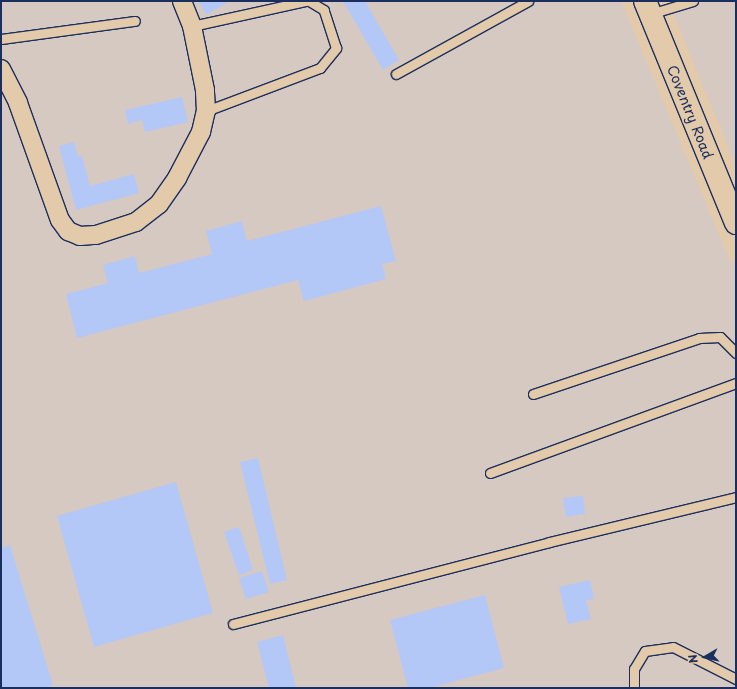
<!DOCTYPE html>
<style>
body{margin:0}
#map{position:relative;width:737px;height:689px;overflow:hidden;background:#e3caab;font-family:"Playpen Sans",sans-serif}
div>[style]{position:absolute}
.built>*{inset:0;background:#d5c9c2}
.building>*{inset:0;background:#b4c8f7}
.roads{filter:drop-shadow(1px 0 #1b2f5e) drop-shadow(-1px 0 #1b2f5e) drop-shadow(0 1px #1b2f5e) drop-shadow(0 -1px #1b2f5e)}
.service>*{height:9px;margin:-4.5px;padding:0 4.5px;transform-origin:4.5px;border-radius:4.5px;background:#e3caab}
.minor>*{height:18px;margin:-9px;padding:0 9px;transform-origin:9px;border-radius:9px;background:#e3caab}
.tertiary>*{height:22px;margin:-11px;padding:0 11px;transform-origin:11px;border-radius:11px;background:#e3caab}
span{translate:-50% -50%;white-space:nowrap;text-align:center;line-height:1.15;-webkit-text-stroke:3px #e3caab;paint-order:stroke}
.street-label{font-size:14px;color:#1b2f5e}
.frame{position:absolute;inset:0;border:2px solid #1b2f5e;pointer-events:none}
.north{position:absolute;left:685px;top:637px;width:40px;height:40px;-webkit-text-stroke:3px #e3caab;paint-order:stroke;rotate:261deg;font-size:11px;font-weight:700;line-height:16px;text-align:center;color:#1b2f5e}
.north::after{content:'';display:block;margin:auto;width:14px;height:18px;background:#1b2f5e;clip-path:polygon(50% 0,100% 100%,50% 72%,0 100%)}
</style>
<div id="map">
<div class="built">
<i style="clip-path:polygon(1px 1px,621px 1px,731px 263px,736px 261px,736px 688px,1px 688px)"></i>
<i style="clip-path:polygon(668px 1px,736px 1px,736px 166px)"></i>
</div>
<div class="building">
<i style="clip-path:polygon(201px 1px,230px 1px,206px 15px,199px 2px)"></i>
<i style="clip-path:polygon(343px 1px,365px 1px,399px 60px,383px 70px)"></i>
<i style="clip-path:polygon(182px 97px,188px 122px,145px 132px,142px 120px,128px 124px,125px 110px)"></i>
<i style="clip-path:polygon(74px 142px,78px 157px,82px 156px,90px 186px,134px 174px,139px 193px,76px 210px,59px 146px)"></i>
<i style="clip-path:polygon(381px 206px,396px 261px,382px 264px,386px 279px,304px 301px,298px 280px,77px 338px,66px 294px,108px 283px,103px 265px,135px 256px,139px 273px,212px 254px,206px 231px,242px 221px,247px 241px)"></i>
<i style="clip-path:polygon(258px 458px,287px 580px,270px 584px,240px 462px)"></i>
<i style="clip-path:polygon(176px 482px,213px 613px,94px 647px,57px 516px)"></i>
<i style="clip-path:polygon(583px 496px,585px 514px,566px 517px,563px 498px)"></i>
<i style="clip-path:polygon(239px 527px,253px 570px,239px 575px,224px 532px)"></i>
<i style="clip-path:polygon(10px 545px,53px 685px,44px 688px,1px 688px,1px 548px)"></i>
<i style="clip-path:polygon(262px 571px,269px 592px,246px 599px,239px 578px)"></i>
<i style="clip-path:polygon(590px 580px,594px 599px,586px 600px,591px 619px,568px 624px,559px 587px)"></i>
<i style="clip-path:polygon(485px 595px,504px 668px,429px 688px,408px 688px,390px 620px)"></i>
<i style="clip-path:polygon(283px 635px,296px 688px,269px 688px,257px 642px)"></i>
</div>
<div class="roads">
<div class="service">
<i style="left:650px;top:14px;width:45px;rotate:-16.8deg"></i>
<i style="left:192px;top:26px;width:117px;rotate:-12.4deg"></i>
<i style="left:1px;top:39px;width:135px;rotate:-7.7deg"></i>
<i style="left:396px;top:74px;width:151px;rotate:-28.9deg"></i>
<i style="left:206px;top:111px;width:122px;rotate:-20.7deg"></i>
<i style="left:320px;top:68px;width:26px;rotate:-51deg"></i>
<i style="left:336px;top:48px;width:40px;rotate:-108deg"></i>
<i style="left:324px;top:10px;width:17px;rotate:-149deg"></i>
<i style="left:533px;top:394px;width:175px;rotate:-18.6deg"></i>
<i style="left:699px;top:338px;width:21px;rotate:-3deg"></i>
<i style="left:720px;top:337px;width:23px;rotate:45deg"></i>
<i style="left:490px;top:473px;width:262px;rotate:-20.1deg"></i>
<i style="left:233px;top:624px;width:326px;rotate:-14.5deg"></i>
<i style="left:549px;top:542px;width:192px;rotate:-13.5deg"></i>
<i style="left:634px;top:688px;width:19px;rotate:-90deg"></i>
<i style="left:634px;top:669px;width:21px;rotate:-59deg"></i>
<i style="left:645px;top:651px;width:28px;rotate:-8deg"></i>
<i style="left:673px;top:647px;width:71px;rotate:26.9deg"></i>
</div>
<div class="minor">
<i style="left:1px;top:69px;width:38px;rotate:63deg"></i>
<i style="left:18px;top:103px;width:124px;rotate:70.3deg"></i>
<i style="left:60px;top:220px;width:14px;rotate:54deg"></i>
<i style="left:68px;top:231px;width:13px;rotate:23deg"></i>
<i style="left:80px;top:236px;width:16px;rotate:-4deg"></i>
<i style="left:96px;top:235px;width:42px;rotate:-18deg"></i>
<i style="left:136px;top:222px;width:29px;rotate:-38deg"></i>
<i style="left:159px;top:204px;width:32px;rotate:-55deg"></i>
<i style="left:177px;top:178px;width:52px;rotate:-62.4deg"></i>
<i style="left:201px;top:132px;width:22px;rotate:-77deg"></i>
<i style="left:206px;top:111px;width:21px;rotate:-93deg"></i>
<i style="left:205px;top:90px;width:65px;rotate:-101.5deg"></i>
<i style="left:192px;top:26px;width:27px;rotate:-112deg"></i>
</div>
<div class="tertiary">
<i style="left:645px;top:1px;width:240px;rotate:67.7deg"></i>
</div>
</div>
<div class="street-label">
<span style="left:690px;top:112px;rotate:68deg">Coventry Road</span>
</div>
<div class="frame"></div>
<div class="north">N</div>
</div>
